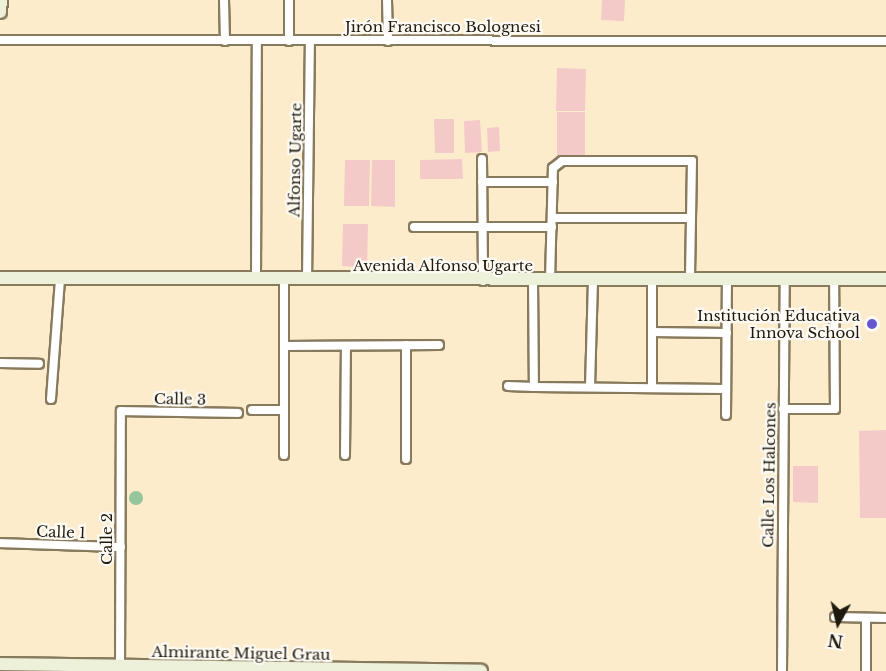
<!DOCTYPE html>
<meta charset="utf-8">
<style>
body{margin:0}
#map{position:relative;width:886px;height:671px;overflow:hidden;background:#fceccc;font-family:"Libre Baskerville",serif}
div>[style]{position:absolute}
.green>*{inset:0;background:#f4cac8}
.water>*{inset:0;background:#94c69b}
.round{border-radius:50%}
.roads{filter:drop-shadow(2px 0 #887a5d) drop-shadow(-2px 0 #887a5d) drop-shadow(0 2px #887a5d) drop-shadow(0 -2px #887a5d)}
.street>*{height:8px;margin:-4px;padding:0 4px;transform-origin:4px;border-radius:4px;background:#fff}
.secondary>*{height:12px;margin:-6px;padding:0 6px;transform-origin:6px;border-radius:6px;background:#edf1da}
.dots>*{width:16px;height:16px;translate:-50% -50%;box-sizing:border-box;border:3px solid #fdfaf4;border-radius:50%}
span{translate:-50% -50%;white-space:nowrap;text-align:center;line-height:1.15;-webkit-text-stroke:4.5px #fdfaf4;paint-order:stroke}
.street-label{font-size:15px;color:#1f1a0e}
.poi-label{font-size:15px;color:#1f1a0e}
.right{translate:-100% -50%;text-align:right}
.north{position:absolute;left:808px;top:593px;width:60px;height:60px;-webkit-text-stroke:4px #fdfaf4;paint-order:stroke;rotate:188deg;font-size:16px;font-weight:700;line-height:24px;text-align:center;color:#1f1a0e}
.north::after{content:'';display:block;margin:auto;width:21px;height:27px;background:#1f1a0e;clip-path:polygon(50% 0,100% 100%,50% 72%,0 100%)}
</style>
<div id="map">
<div class="green">
<i style="clip-path:polygon(602px 0,625px 0,624px 21px,601px 20px)"></i>
<i style="clip-path:polygon(557px 68px,586px 69px,585px 111px,556px 111px)"></i>
<i style="clip-path:polygon(557px 112px,585px 112px,585px 155px,557px 155px)"></i>
<i style="clip-path:polygon(434px 119px,454px 119px,454px 153px,435px 153px)"></i>
<i style="clip-path:polygon(480px 120px,482px 152px,465px 153px,464px 121px)"></i>
<i style="clip-path:polygon(499px 127px,500px 151px,488px 152px,487px 128px)"></i>
<i style="clip-path:polygon(462px 159px,463px 179px,420px 179px,420px 160px)"></i>
<i style="clip-path:polygon(345px 160px,370px 160px,369px 206px,344px 206px)"></i>
<i style="clip-path:polygon(372px 160px,395px 160px,395px 207px,371px 206px)"></i>
<i style="clip-path:polygon(343px 224px,368px 224px,367px 267px,342px 266px)"></i>
<i style="clip-path:polygon(886px 430px,886px 518px,860px 518px,859px 431px)"></i>
<i style="clip-path:polygon(793px 466px,818px 466px,818px 503px,793px 502px)"></i>
</div>
<div class="water">
<i class="round" style="left:129px;top:491px;width:14px;height:14px"></i>
</div>
<div class="roads">
<div class="street">
<i style="left:224px;top:0;width:41px;rotate:88.6deg"></i>
<i style="left:289px;top:0;width:41px;rotate:90deg"></i>
<i style="left:387px;top:0;width:41px;rotate:88.6deg"></i>
<i style="left:0;top:40px;width:886px;rotate:0.06deg"></i>
<i style="left:482px;top:159px;width:122px;rotate:89.5deg"></i>
<i style="left:482px;top:182px;width:71px"></i>
<i style="left:552px;top:218px;width:139px"></i>
<i style="left:414px;top:227px;width:138px"></i>
<i style="left:256px;top:280px;width:239px;rotate:-89.8deg"></i>
<i style="left:307px;top:280px;width:239px;rotate:-89.3deg"></i>
<i style="left:533px;top:281px;width:106px;rotate:89.5deg"></i>
<i style="left:534px;top:387px;width:192px;rotate:0.6deg"></i>
<i style="left:550px;top:281px;width:113px;rotate:-88.5deg"></i>
<i style="left:553px;top:168px;width:11px;rotate:-38deg"></i>
<i style="left:562px;top:161px;width:130px"></i>
<i style="left:692px;top:161px;width:119px;rotate:91deg"></i>
<i style="left:652px;top:332px;width:75px;rotate:0.8deg"></i>
<i style="left:284px;top:346px;width:155px;rotate:-0.4deg"></i>
<i style="left:0;top:363px;width:39px;rotate:1deg"></i>
<i style="left:508px;top:386px;width:26px;rotate:2deg"></i>
<i style="left:590px;top:387px;width:106px;rotate:-88.4deg"></i>
<i style="left:652px;top:388px;width:108px;rotate:-90deg"></i>
<i style="left:51px;top:399px;width:121px;rotate:-85.7deg"></i>
<i style="left:783px;top:409px;width:52px"></i>
<i style="left:835px;top:409px;width:130px;rotate:-90.4deg"></i>
<i style="left:252px;top:410px;width:32px"></i>
<i style="left:726px;top:415px;width:135px;rotate:-89.6deg"></i>
<i style="left:284px;top:455px;width:175px;rotate:-90deg"></i>
<i style="left:345px;top:455px;width:109px;rotate:-89.5deg"></i>
<i style="left:406px;top:459px;width:114px;rotate:-90deg"></i>
<i style="left:0;top:543px;width:121px;rotate:1.9deg"></i>
<i style="left:835px;top:617px;width:51px;rotate:1.1deg"></i>
<i style="left:120px;top:666px;width:255px;rotate:-89.8deg"></i>
<i style="left:121px;top:411px;width:117px;rotate:1deg"></i>
<i style="left:782px;top:671px;width:392px;rotate:-89.6deg"></i>
<i style="left:866px;top:671px;width:53px;rotate:-90deg"></i>
</div>
<div class="secondary">
<i style="left:0;top:12px;width:12px;rotate:-85deg"></i>
<i style="left:0;top:278px;width:886px;rotate:0.06deg"></i>
<i style="left:0;top:664px;width:481px;rotate:0.8deg"></i>
</div>
</div>
<div class="dots">
<i style="left:872px;top:324px;background:#6557d0"></i>
</div>
<div class="street-label">
<span style="left:443px;top:27px">Jirón Francisco Bolognesi</span>
<span style="left:295px;top:160px;rotate:-89deg">Alfonso Ugarte</span>
<span style="left:443px;top:266px">Avenida Alfonso Ugarte</span>
<span style="left:180px;top:399px;rotate:1deg">Calle 3</span>
<span style="left:769px;top:475px;rotate:-89deg">Calle Los Halcones</span>
<span style="left:61px;top:532px;rotate:2deg">Calle 1</span>
<span style="left:107px;top:539px;rotate:-90deg">Calle 2</span>
<span style="left:241px;top:653px;rotate:1deg">Almirante Miguel Grau</span>
</div>
<div class="poi-label">
<span class="right" style="left:860px;top:324px">Institución Educativa<br>Innova School</span>
</div>
<div class="north">N</div>
</div>
